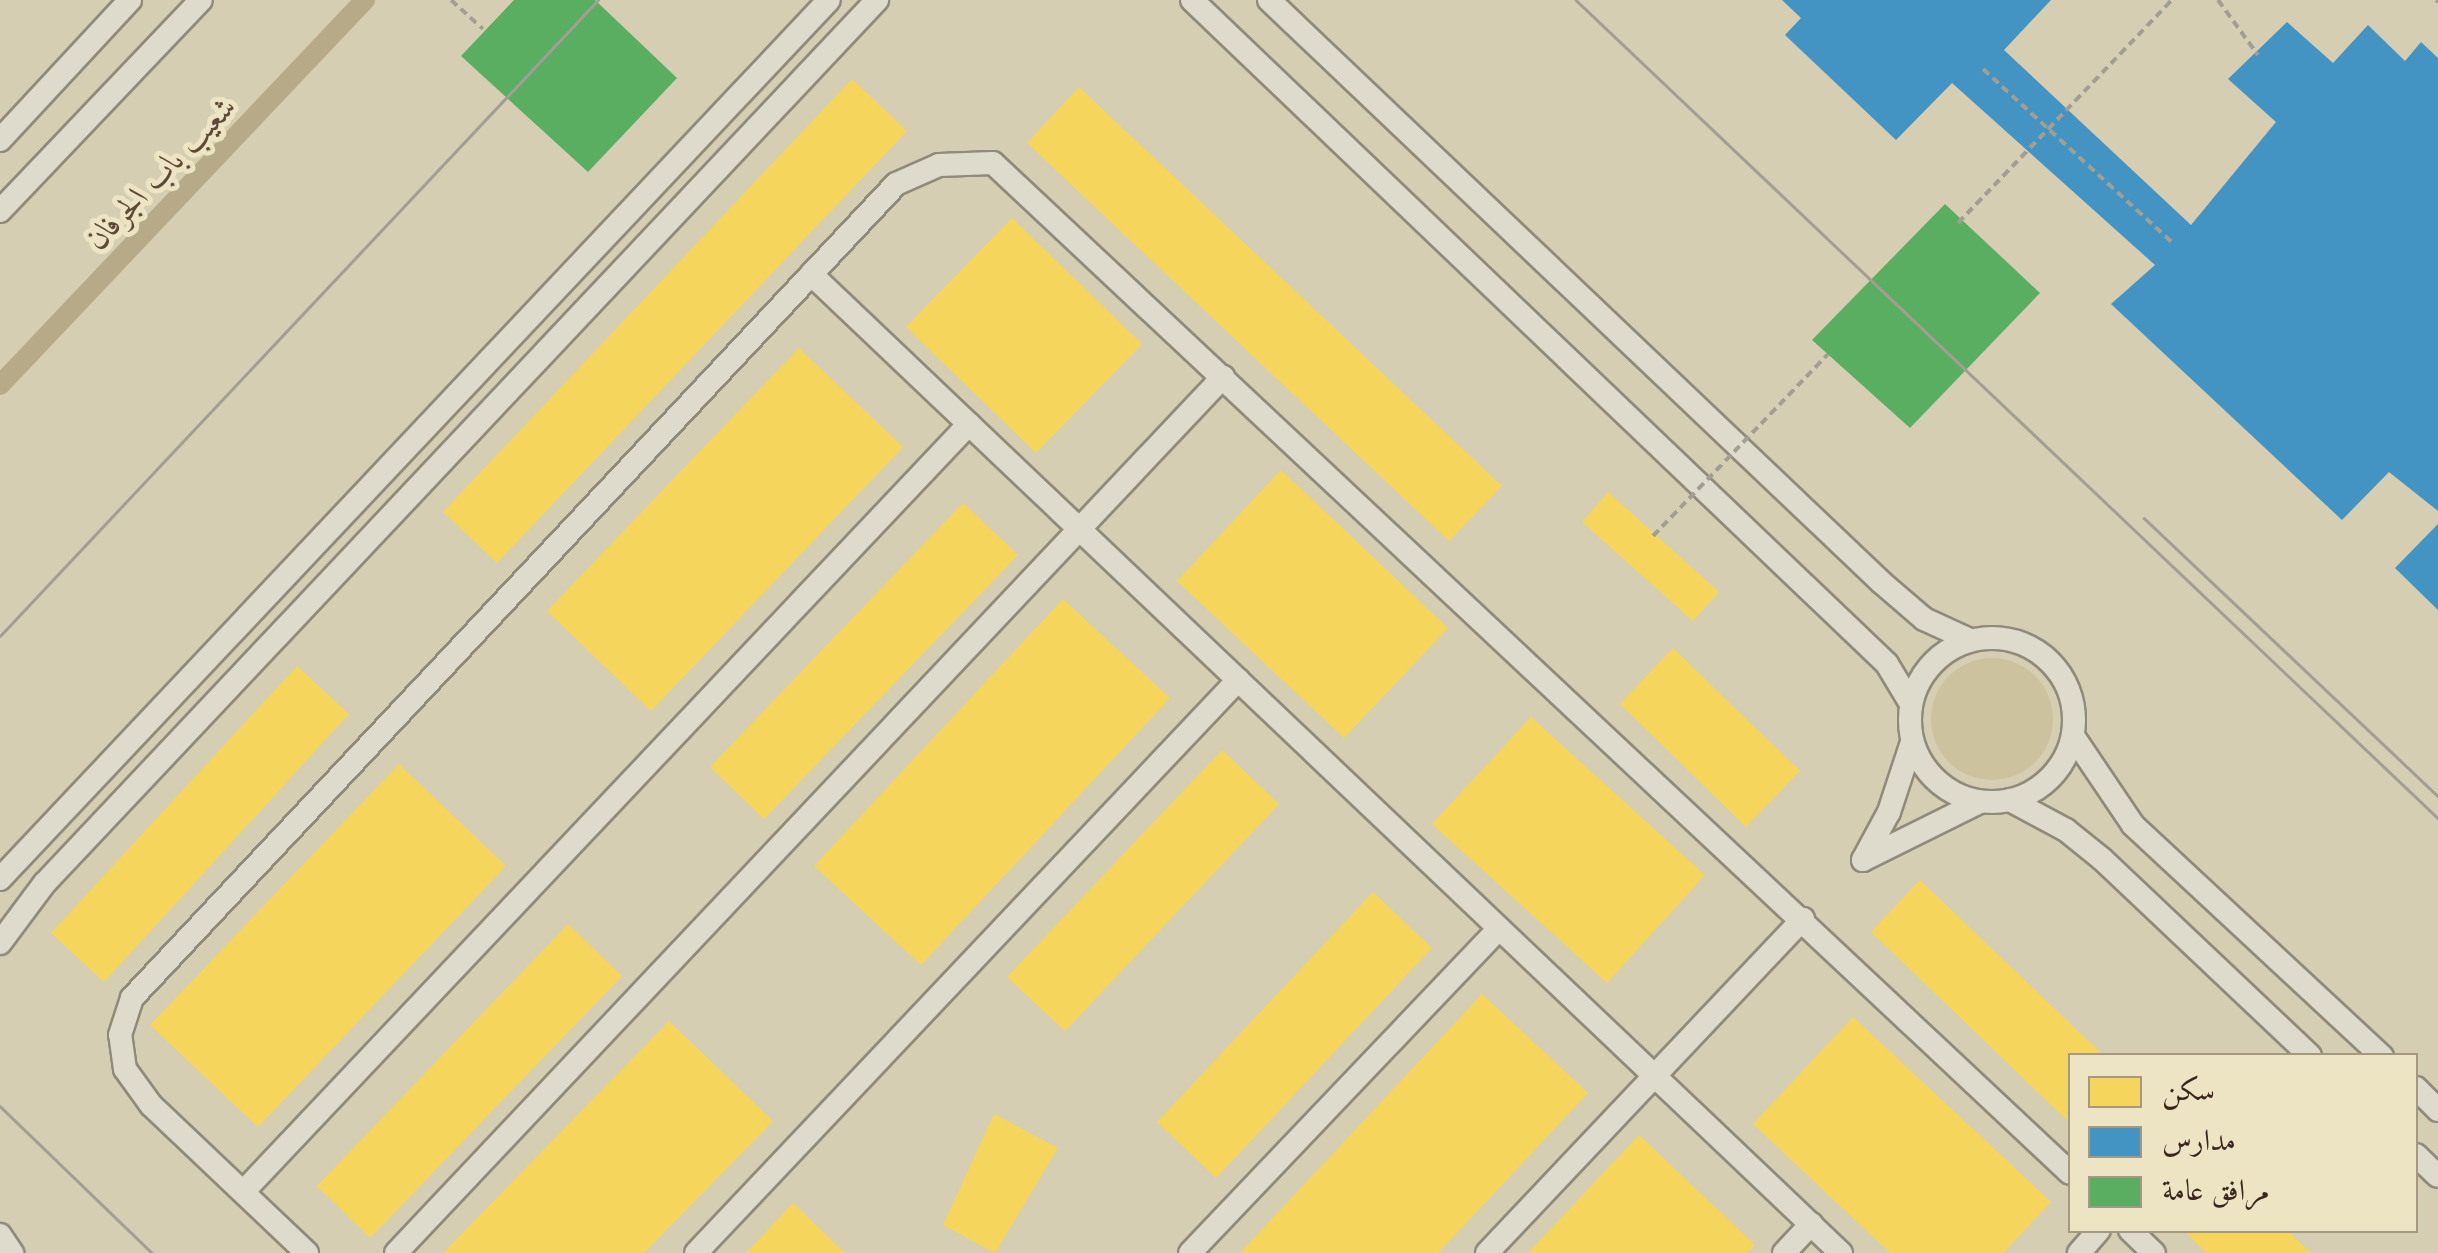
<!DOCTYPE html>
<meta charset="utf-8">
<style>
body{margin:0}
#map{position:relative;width:2438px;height:1253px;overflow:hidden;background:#d5ceb2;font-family:"Libre Caslon Text",Amiri,serif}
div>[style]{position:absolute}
.green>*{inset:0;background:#cdc29e}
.round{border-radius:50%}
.homes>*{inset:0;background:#f6d55c}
.schools>*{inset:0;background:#4393c3}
.public>*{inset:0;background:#5aae61}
.canal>*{height:20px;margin:-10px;padding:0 10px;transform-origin:10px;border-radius:10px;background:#b7aa88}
.path>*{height:4px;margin-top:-2px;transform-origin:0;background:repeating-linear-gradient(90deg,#a39e93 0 8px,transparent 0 13px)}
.roads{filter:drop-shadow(2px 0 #908a7a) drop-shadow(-2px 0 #908a7a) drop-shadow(0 2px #908a7a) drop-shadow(0 -2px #908a7a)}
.street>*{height:22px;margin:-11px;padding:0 11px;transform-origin:11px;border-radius:11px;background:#dedbcc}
.street>.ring{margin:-11px;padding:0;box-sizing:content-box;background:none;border:22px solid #dedbcc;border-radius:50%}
.tram>*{height:2.5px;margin:-1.25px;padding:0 1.25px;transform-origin:1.25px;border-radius:1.25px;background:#a39e93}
.path-bridge>*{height:4px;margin-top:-2px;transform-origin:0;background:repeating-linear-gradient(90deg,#a39e93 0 8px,transparent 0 13px)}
span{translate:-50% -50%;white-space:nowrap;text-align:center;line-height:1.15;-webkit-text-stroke:10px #ede4c4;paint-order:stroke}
.water-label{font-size:32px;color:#5c4938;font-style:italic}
.legend{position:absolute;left:2068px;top:1053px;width:350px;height:180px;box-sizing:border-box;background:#ede4c4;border:2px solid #a59882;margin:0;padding:12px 18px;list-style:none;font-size:30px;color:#3a261e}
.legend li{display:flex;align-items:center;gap:20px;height:50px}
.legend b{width:50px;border:2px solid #a59882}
</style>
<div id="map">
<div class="green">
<i class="round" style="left:1931px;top:658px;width:122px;height:122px"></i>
</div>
<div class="homes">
<i style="clip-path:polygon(852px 79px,907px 131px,497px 563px,443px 512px)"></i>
<i style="clip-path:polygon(1079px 87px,1502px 486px,1449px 541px,1027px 143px)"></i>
<i style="clip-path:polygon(1012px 218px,1142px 344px,1036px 453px,906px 327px)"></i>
<i style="clip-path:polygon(799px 348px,903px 447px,651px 711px,547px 611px)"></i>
<i style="clip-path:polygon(1281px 470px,1448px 628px,1344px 738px,1177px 581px)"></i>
<i style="clip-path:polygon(1608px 492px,1719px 592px,1693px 621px,1582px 522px)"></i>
<i style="clip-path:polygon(963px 503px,1018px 555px,764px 819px,710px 767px)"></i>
<i style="clip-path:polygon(1063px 599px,1170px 698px,921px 965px,814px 866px)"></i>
<i style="clip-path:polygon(1673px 648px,1800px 771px,1746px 827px,1620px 704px)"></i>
<i style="clip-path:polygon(297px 666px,349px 714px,104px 982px,51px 933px)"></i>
<i style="clip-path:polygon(1531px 717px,1705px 875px,1607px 983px,1432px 824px)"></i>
<i style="clip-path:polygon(1222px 750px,1279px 804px,1065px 1031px,1007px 977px)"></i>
<i style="clip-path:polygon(399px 764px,506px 866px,258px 1127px,150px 1025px)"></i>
<i style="clip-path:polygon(1920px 880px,2104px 1056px,2070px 1056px,2070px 1123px,1871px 932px)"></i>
<i style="clip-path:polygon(1373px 892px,1432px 948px,1216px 1178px,1157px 1122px)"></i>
<i style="clip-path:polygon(568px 924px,622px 976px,370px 1238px,317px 1186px)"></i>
<i style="clip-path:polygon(1482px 994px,1588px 1093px,1438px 1253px,1240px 1253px)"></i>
<i style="clip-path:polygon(1853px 1017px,2051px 1202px,2003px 1253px,1890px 1253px,1753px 1124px)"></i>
<i style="clip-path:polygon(669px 1021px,773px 1121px,644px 1253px,443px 1253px)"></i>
<i style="clip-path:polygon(994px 1114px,1058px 1148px,995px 1253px,943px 1225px)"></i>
<i style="clip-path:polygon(1639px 1135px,1755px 1245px,1747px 1253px,1528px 1253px)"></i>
<i style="clip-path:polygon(793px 1203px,845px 1253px,746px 1253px)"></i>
<i style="clip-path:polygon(2183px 1230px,2287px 1230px,2311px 1253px,2207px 1253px)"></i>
</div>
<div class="schools">
<i style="clip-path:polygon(1782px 0,2051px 0,2004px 50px,2191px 225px,2276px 122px,2228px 79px,2287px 22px,2333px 63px,2368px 25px,2405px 61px,2421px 42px,2438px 58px,2438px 511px,2389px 472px,2342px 520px,2111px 304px,2155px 265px,1952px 83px,1896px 140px,1785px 35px,1801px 18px)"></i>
<i style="clip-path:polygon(2438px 524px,2438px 610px,2395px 568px)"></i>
</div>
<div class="public">
<i style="clip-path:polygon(514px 0,595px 0,677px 78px,588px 172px,461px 56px)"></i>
<i style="clip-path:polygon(1945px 204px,2040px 293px,1910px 428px,1812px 340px)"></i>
</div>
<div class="canal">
<i style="left:0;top:385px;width:531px;rotate:-46.53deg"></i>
</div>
<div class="path">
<i style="left:451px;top:0;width:43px;rotate:42.2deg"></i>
<i style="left:2218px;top:0;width:68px;rotate:54deg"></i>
<i style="left:2436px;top:0;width:3px;rotate:45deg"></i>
<i style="left:1983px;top:69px;width:260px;rotate:42.5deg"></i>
<i style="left:1958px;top:223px;width:309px;rotate:-46.2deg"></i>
</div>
<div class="roads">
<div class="street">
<i style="left:1192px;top:0;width:961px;rotate:43.69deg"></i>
<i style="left:1887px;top:664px;width:47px;rotate:59deg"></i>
<i style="left:1269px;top:0;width:845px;rotate:43.56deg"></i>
<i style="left:1881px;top:582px;width:57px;rotate:40.7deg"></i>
<i style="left:1924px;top:619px;width:51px;rotate:24.5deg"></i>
<i style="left:0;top:140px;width:191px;rotate:-47.1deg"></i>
<i style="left:0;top:211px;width:291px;rotate:-46.4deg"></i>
<i style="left:811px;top:274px;width:1421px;rotate:43.55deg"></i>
<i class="ring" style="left:1910px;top:638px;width:142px;height:142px"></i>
<i style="left:2073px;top:736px;width:107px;rotate:56deg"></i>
<i style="left:2133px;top:825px;width:340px;rotate:42.9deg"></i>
<i style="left:2010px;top:800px;width:64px;rotate:28.2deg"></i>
<i style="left:2066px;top:830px;width:46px;rotate:38.9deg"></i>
<i style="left:2102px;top:859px;width:286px;rotate:43.4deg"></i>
<i style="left:1863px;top:860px;width:131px;rotate:-26.4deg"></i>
<i style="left:1863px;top:860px;width:55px;rotate:-61.6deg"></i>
<i style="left:1889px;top:812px;width:74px;rotate:-71.8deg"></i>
<i style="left:0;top:879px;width:1208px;rotate:-46.68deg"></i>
<i style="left:0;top:943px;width:74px;rotate:-53.3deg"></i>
<i style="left:44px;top:884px;width:1215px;rotate:-46.7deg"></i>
<i style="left:2416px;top:1088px;width:31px;rotate:45deg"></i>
<i style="left:2416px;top:1155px;width:30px;rotate:44deg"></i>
<i style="left:243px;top:1192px;width:1057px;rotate:-46.61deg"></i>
<i style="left:2130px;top:1230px;width:33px;rotate:44deg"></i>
<i style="left:0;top:1235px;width:22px;rotate:56deg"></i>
<i style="left:307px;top:1253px;width:215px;rotate:-136.5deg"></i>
<i style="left:151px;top:1105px;width:44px;rotate:-125.8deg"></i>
<i style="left:125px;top:1069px;width:34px;rotate:-98deg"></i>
<i style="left:120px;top:1035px;width:39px;rotate:-72deg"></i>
<i style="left:132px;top:998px;width:1116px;rotate:-46.81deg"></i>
<i style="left:896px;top:184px;width:47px;rotate:-23.8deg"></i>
<i style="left:939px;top:165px;width:54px;rotate:-2.1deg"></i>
<i style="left:993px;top:163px;width:1476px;rotate:43.16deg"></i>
<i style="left:396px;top:1253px;width:1205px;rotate:-46.65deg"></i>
<i style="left:696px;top:1253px;width:789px;rotate:-46.59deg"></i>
<i style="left:1190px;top:1253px;width:448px;rotate:-46.4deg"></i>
<i style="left:1487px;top:1253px;width:460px;rotate:-46.6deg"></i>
<i style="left:1784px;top:1253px;width:40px;rotate:-47deg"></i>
<i style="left:2079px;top:1253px;width:30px;rotate:-49deg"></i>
</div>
</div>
<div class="tram">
<i style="left:1576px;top:0;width:1188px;rotate:43.5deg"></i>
<i style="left:2144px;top:518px;width:405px;rotate:43.4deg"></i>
<i style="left:0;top:636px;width:873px;rotate:-46.76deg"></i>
<i style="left:0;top:1106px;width:211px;rotate:44deg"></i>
</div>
<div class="path-bridge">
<i style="left:1653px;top:536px;width:252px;rotate:-46.1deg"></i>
</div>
<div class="water-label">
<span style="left:161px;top:172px;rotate:-46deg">شعيب باب الجرفان</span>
</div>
<ul class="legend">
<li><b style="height:28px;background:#f6d55c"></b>سكن</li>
<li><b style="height:28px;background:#4393c3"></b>مدارس</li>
<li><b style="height:28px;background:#5aae61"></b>مرافق عامة</li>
</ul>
</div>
